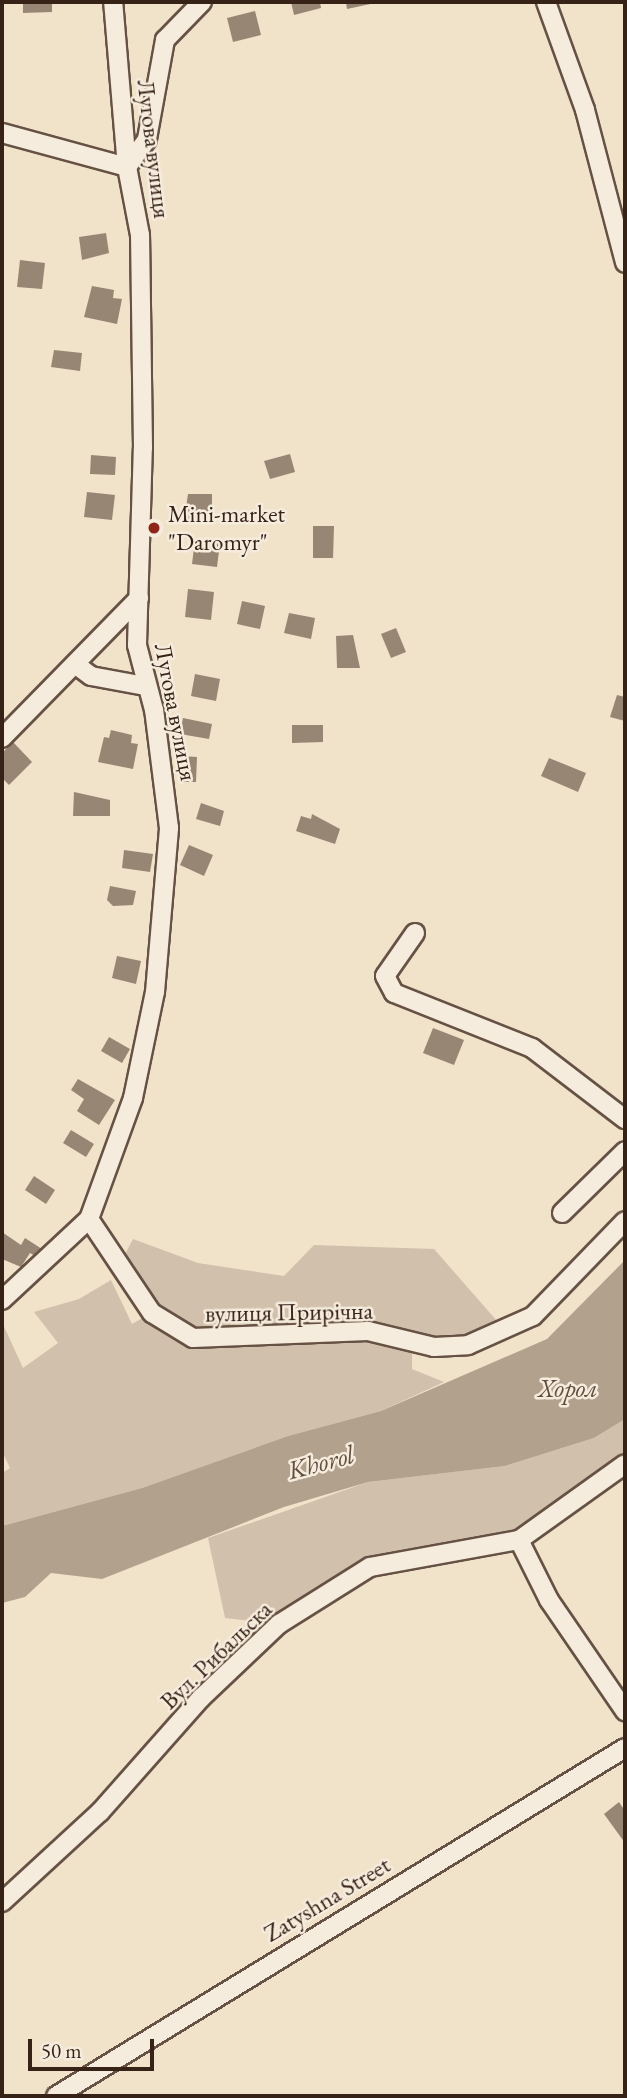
<!DOCTYPE html>
<meta charset="utf-8">
<style>
body{margin:0}
#map{position:relative;width:627px;height:2098px;overflow:hidden;background:#f1e2ca;font-family:"EB Garamond",serif}
div>[style]{position:absolute}
.green>*{inset:0;background:#d1c1ac}
.water>*{inset:0;background:#b2a18d}
.building>*{inset:0;background:#988675}
.roads{filter:drop-shadow(2px 0 #665244) drop-shadow(-2px 0 #665244) drop-shadow(0 2px #665244) drop-shadow(0 -2px #665244)}
.minor>*{height:18px;margin:-9px;padding:0 9px;transform-origin:9px;border-radius:9px;background:#f6ecdd}
.dots>*{width:19px;height:19px;translate:-50% -50%;box-sizing:border-box;border:4px solid #f6ecdd;border-radius:50%}
span{translate:-50% -50%;white-space:nowrap;text-align:center;line-height:1.15;-webkit-text-stroke:5px #f6ecdd;paint-order:stroke}
.street-label{font-size:24px;color:#372218}
.poi-label{font-size:24px;color:#372218}
.left{translate:0 -50%;text-align:left}
.water-label{font-size:26px;color:#624e41;font-style:italic}
.frame{position:absolute;inset:0;border:4px solid #372218;pointer-events:none}
.scale{position:absolute;left:28px;top:2039px;width:126px;height:32px;box-sizing:border-box;border:4px solid #372218;border-top:0;padding-left:9px;font-size:21px;line-height:24px;white-space:nowrap;color:#372218;-webkit-text-stroke:5px #f6ecdd;paint-order:stroke}
</style>
<div id="map">
<div class="green">
<i style="clip-path:polygon(133px 1239px,198px 1263px,284px 1276px,314px 1245px,434px 1249px,504px 1329px,468px 1345px,412px 1341px,412px 1369px,444px 1382px,381px 1411px,288px 1436px,142px 1488px,2px 1526px,2px 1473px,10px 1468px,2px 1451px,2px 1322px,23px 1368px,58px 1343px,34px 1312px,79px 1299px,111px 1280px,132px 1324px,151px 1313px,121px 1262px)"></i>
<i style="clip-path:polygon(625px 1419px,625px 1462px,518px 1536px,370px 1567px,279px 1624px,225px 1618px,208px 1538px,368px 1482px,505px 1466px,594px 1438px)"></i>
</div>
<div class="water">
<i style="clip-path:polygon(625px 1260px,625px 1419px,594px 1438px,505px 1466px,368px 1482px,284px 1507px,102px 1579px,51px 1573px,25px 1597px,2px 1603px,2px 1526px,142px 1488px,288px 1436px,381px 1411px,547px 1339px)"></i>
</div>
<div class="building">
<i style="clip-path:polygon(23px 2px,52px 2px,52px 12px,23px 13px)"></i>
<i style="clip-path:polygon(291px 2px,320px 2px,321px 8px,294px 15px)"></i>
<i style="clip-path:polygon(346px 2px,375px 2px,375px 3px,347px 9px)"></i>
<i style="clip-path:polygon(255px 11px,261px 35px,233px 42px,227px 18px)"></i>
<i style="clip-path:polygon(106px 233px,109px 253px,82px 260px,79px 237px)"></i>
<i style="clip-path:polygon(20px 260px,45px 263px,42px 289px,17px 287px)"></i>
<i style="clip-path:polygon(92px 286px,114px 290px,113px 298px,122px 299px,117px 324px,84px 317px)"></i>
<i style="clip-path:polygon(54px 350px,82px 353px,80px 371px,51px 367px)"></i>
<i style="clip-path:polygon(290px 454px,295px 472px,270px 479px,264px 461px)"></i>
<i style="clip-path:polygon(91px 455px,116px 457px,115px 475px,90px 474px)"></i>
<i style="clip-path:polygon(87px 492px,115px 495px,112px 520px,84px 517px)"></i>
<i style="clip-path:polygon(188px 494px,212px 494px,212px 521px,184px 521px)"></i>
<i style="clip-path:polygon(313px 526px,334px 526px,333px 558px,313px 558px)"></i>
<i style="clip-path:polygon(195px 540px,220px 543px,217px 567px,192px 564px)"></i>
<i style="clip-path:polygon(188px 589px,214px 592px,211px 620px,185px 617px)"></i>
<i style="clip-path:polygon(242px 601px,265px 606px,260px 629px,237px 624px)"></i>
<i style="clip-path:polygon(289px 613px,315px 618px,311px 639px,284px 633px)"></i>
<i style="clip-path:polygon(396px 628px,406px 652px,391px 658px,381px 634px)"></i>
<i style="clip-path:polygon(353px 635px,360px 668px,337px 668px,336px 636px)"></i>
<i style="clip-path:polygon(195px 674px,220px 679px,216px 701px,191px 696px)"></i>
<i style="clip-path:polygon(617px 695px,625px 697px,625px 721px,610px 717px)"></i>
<i style="clip-path:polygon(183px 718px,212px 724px,209px 739px,180px 734px)"></i>
<i style="clip-path:polygon(292px 725px,323px 725px,323px 742px,292px 743px)"></i>
<i style="clip-path:polygon(111px 730px,132px 735px,131px 743px,138px 744px,133px 769px,98px 762px,104px 737px,109px 738px)"></i>
<i style="clip-path:polygon(13px 742px,32px 762px,9px 785px,2px 778px,2px 753px)"></i>
<i style="clip-path:polygon(180px 756px,197px 757px,196px 782px,179px 782px)"></i>
<i style="clip-path:polygon(549px 758px,586px 773px,578px 792px,541px 776px)"></i>
<i style="clip-path:polygon(74px 792px,110px 800px,110px 816px,73px 816px)"></i>
<i style="clip-path:polygon(201px 803px,224px 811px,220px 826px,196px 819px)"></i>
<i style="clip-path:polygon(312px 814px,340px 829px,335px 844px,296px 831px,301px 816px,311px 819px)"></i>
<i style="clip-path:polygon(189px 845px,213px 855px,204px 876px,180px 865px)"></i>
<i style="clip-path:polygon(124px 850px,153px 854px,150px 872px,122px 868px)"></i>
<i style="clip-path:polygon(110px 886px,136px 891px,133px 905px,113px 906px,107px 900px)"></i>
<i style="clip-path:polygon(117px 956px,141px 961px,136px 984px,112px 978px)"></i>
<i style="clip-path:polygon(433px 1028px,464px 1040px,454px 1065px,423px 1053px)"></i>
<i style="clip-path:polygon(109px 1037px,130px 1049px,122px 1063px,101px 1051px)"></i>
<i style="clip-path:polygon(78px 1079px,115px 1100px,99px 1125px,77px 1111px,84px 1099px,71px 1090px)"></i>
<i style="clip-path:polygon(71px 1130px,94px 1144px,86px 1157px,63px 1143px)"></i>
<i style="clip-path:polygon(34px 1176px,55px 1190px,46px 1204px,25px 1190px)"></i>
<i style="clip-path:polygon(2px 1224px,2px 1232px,21px 1245px,25px 1238px,45px 1251px,40px 1259px,30px 1253px,21px 1267px,2px 1259px)"></i>
<i style="clip-path:polygon(619px 1802px,625px 1811px,625px 1843px,604px 1814px)"></i>
</div>
<div class="roads">
<div class="minor">
<i style="left:546px;top:2px;width:115px;rotate:70.1deg"></i>
<i style="left:585px;top:110px;width:158px;rotate:75.3deg"></i>
<i style="left:2px;top:133px;width:130px;rotate:15.2deg"></i>
<i style="left:127px;top:167px;width:34px;rotate:-54deg"></i>
<i style="left:147px;top:139px;width:101px;rotate:-79.7deg"></i>
<i style="left:165px;top:40px;width:53px;rotate:-45.8deg"></i>
<i style="left:75px;top:664px;width:20px;rotate:37deg"></i>
<i style="left:91px;top:676px;width:55px;rotate:10.5deg"></i>
<i style="left:2px;top:738px;width:196px;rotate:-45.6deg"></i>
<i style="left:415px;top:933px;width:52px;rotate:124.9deg"></i>
<i style="left:385px;top:976px;width:19px;rotate:62deg"></i>
<i style="left:394px;top:993px;width:149px;rotate:21.7deg"></i>
<i style="left:532px;top:1048px;width:117px;rotate:37.4deg"></i>
<i style="left:562px;top:1213px;width:88px;rotate:-44.5deg"></i>
<i style="left:89px;top:1219px;width:113px;rotate:56.2deg"></i>
<i style="left:152px;top:1313px;width:48px;rotate:31.4deg"></i>
<i style="left:193px;top:1338px;width:175px;rotate:-2.3deg"></i>
<i style="left:368px;top:1331px;width:68px;rotate:13.6deg"></i>
<i style="left:434px;top:1347px;width:34px;rotate:-3deg"></i>
<i style="left:468px;top:1345px;width:71px;rotate:-24deg"></i>
<i style="left:533px;top:1316px;width:132px;rotate:-45.9deg"></i>
<i style="left:2px;top:1300px;width:119px;rotate:-43deg"></i>
<i style="left:89px;top:1219px;width:129px;rotate:-70deg"></i>
<i style="left:133px;top:1098px;width:108px;rotate:-78.3deg"></i>
<i style="left:155px;top:992px;width:165px;rotate:-85.1deg"></i>
<i style="left:169px;top:828px;width:119px;rotate:-97.2deg"></i>
<i style="left:154px;top:710px;width:67px;rotate:-104.7deg"></i>
<i style="left:137px;top:645px;width:197px;rotate:-88.3deg"></i>
<i style="left:143px;top:448px;width:213px;rotate:-90.8deg"></i>
<i style="left:140px;top:235px;width:69px;rotate:-100.8deg"></i>
<i style="left:127px;top:167px;width:166px;rotate:-94.8deg"></i>
<i style="left:519px;top:1540px;width:67px;rotate:63.4deg"></i>
<i style="left:549px;top:1600px;width:135px;rotate:55.6deg"></i>
<i style="left:2px;top:1902px;width:133px;rotate:-42.6deg"></i>
<i style="left:100px;top:1812px;width:152px;rotate:-48.5deg"></i>
<i style="left:201px;top:1698px;width:108px;rotate:-43.5deg"></i>
<i style="left:279px;top:1624px;width:107px;rotate:-32.1deg"></i>
<i style="left:370px;top:1567px;width:151px;rotate:-10.3deg"></i>
<i style="left:519px;top:1540px;width:130px;rotate:-35.6deg"></i>
<i style="left:56px;top:2096px;width:667px;rotate:-31.45deg"></i>
</div>
</div>
<div class="dots">
<i style="left:154px;top:528px;background:#8f2418"></i>
</div>
<div class="street-label">
<span style="left:154px;top:149px;rotate:83deg">Лугова вулиця</span>
<span style="left:176px;top:712px;rotate:79deg">Лугова вулиця</span>
<span style="left:289px;top:1312px;rotate:-1deg">вулиця Прирічна</span>
<span style="left:216px;top:1655px;rotate:-44deg">Вул. Рибальска</span>
<span style="left:327px;top:1899px;rotate:-31deg">Zatyshna Street</span>
</div>
<div class="poi-label">
<span class="left" style="left:168px;top:528px">Mini-market<br>"Daromyr"</span>
</div>
<div class="water-label">
<span style="left:568px;top:1389px">Хорол</span>
<span style="left:321px;top:1463px;rotate:-15deg">Khorol</span>
</div>
<div class="frame"></div>
<div class="scale">50 m</div>
</div>
